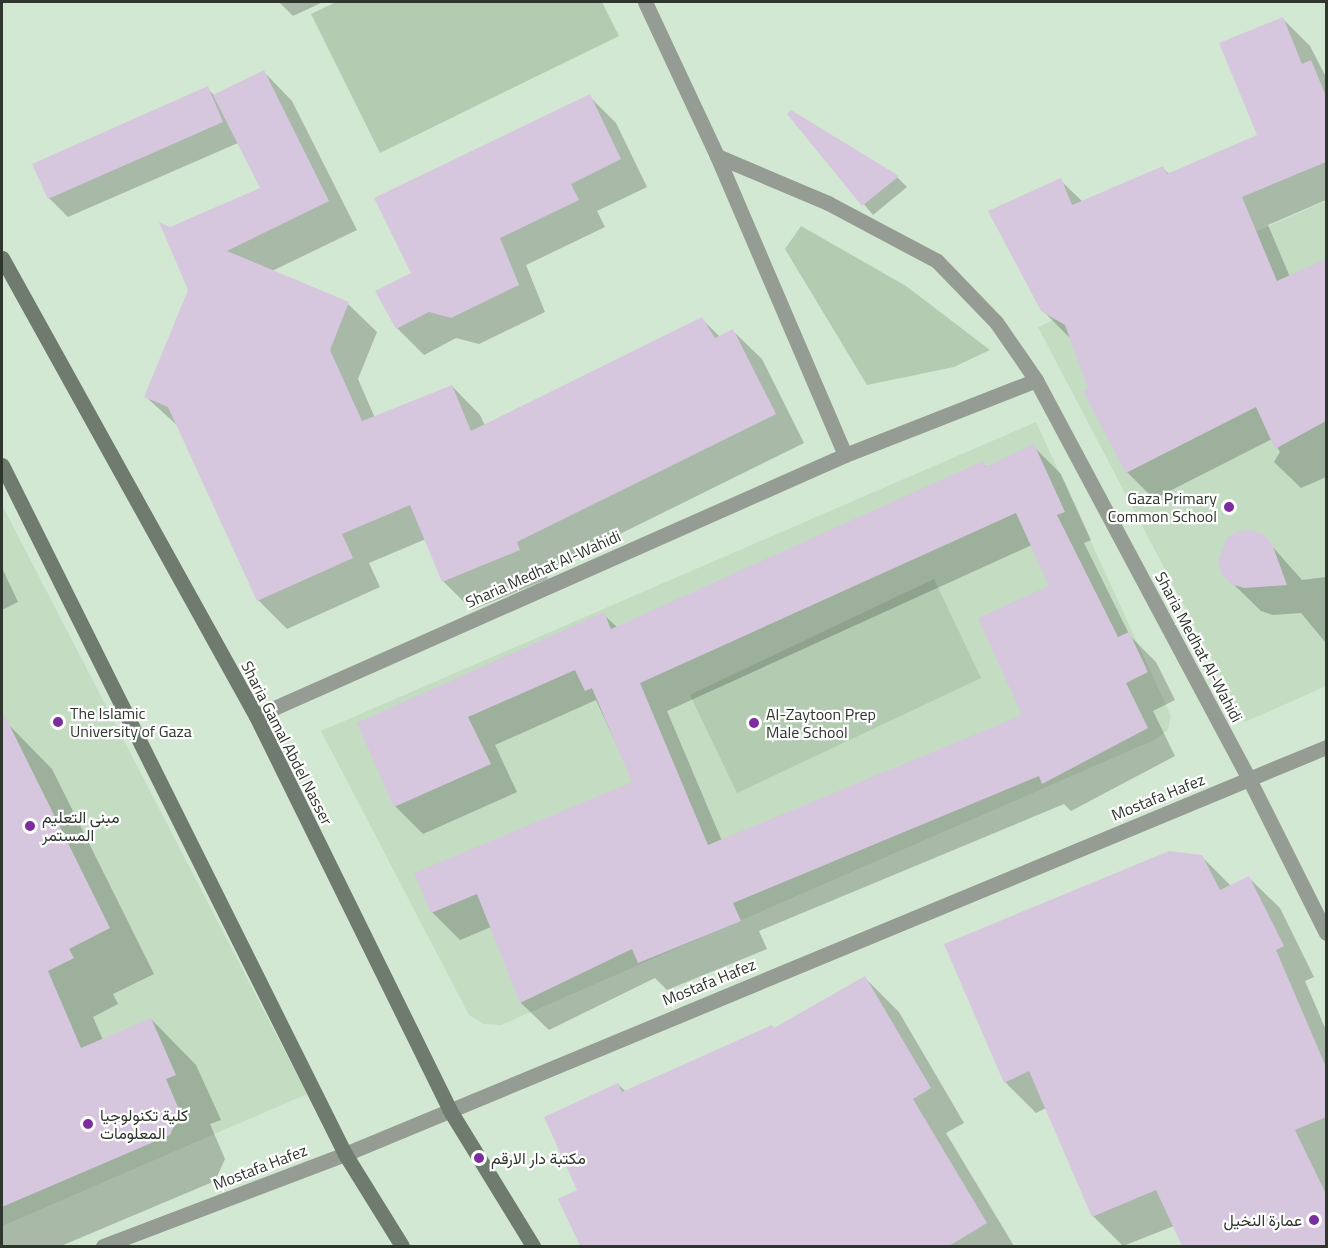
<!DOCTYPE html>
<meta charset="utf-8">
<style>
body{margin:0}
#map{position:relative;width:1328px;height:1248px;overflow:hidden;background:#d3e8d2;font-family:"Titillium Web",Vazirmatn,sans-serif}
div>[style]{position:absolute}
.built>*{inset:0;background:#c3dcc2}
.green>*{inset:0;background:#b2cbb1}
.shadow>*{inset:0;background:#0003}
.building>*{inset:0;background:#d6c7de}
.minor>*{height:15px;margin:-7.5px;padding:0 7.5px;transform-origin:7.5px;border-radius:7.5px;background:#949c93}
.secondary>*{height:15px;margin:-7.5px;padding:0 7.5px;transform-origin:7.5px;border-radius:7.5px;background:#6e7b6e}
.dots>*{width:16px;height:16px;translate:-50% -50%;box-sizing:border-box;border:3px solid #fff;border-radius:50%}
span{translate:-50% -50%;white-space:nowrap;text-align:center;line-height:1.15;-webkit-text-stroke:4.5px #fff;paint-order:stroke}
.poi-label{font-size:16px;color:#2e362d}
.right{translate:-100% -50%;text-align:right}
.left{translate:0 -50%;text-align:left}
.street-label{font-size:16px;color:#2e362d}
.frame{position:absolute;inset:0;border:3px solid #2e362d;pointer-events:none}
</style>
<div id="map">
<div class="built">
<i style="clip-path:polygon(1326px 201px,1326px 686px,1245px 722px,1038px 327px)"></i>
<i style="clip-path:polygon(1036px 422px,1171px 716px,1168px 730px,1154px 740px,501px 1025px,484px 1024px,469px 1015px,321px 731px)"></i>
<i style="clip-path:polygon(2px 505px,307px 1094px,2px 1226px)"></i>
</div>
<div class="green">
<i style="clip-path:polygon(336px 2px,602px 2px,619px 36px,380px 153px,311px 14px)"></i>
<i style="clip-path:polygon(801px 226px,906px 286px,990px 350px,954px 367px,867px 385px,785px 249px)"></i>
<i style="clip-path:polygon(934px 579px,981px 678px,737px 793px,690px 695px)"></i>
</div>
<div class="shadow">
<i style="clip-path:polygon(279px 2px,323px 2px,293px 16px)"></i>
<i style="clip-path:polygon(1283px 19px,1310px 46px,1326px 77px,1326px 200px,1268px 225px,1290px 277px,1326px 261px,1326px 477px,1301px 488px,1274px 462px,1280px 452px,1272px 439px,1154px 499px,1127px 472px,1070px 338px,1042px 310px,1060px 180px,1083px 202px,1162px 167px,1169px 174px,1259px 135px)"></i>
<i style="clip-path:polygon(264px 72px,292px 101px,357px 230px,272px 271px,348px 304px,377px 332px,358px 379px,375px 418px,452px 386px,480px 415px,485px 426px,702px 319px,720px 337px,733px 331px,762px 359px,804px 443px,545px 571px,548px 579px,472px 610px,443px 581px,426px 539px,369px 563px,380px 587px,287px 629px,258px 600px,179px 427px,146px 397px,190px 290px,170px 228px,262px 189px,238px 143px,68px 217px,49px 198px,207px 88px,215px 96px)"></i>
<i style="clip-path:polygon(589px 96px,616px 123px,647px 187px,597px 211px,605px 227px,526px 265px,545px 312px,479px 344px,456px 338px,424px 355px,397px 328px,413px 274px)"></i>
<i style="clip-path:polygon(791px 111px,898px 178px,907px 187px,873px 215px,789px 114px)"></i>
<i style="clip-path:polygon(evenodd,1033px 446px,1061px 474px,1091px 540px,1084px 543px,1130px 636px,1156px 662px,1175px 700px,1153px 711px,1175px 756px,1071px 811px,1064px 804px,759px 931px,767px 949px,667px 990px,655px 978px,549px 1030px,521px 1003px,491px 927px,460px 940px,432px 912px,634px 783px,596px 700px,495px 745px,517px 792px,423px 834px,395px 806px,359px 723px,603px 614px,618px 628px,982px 463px,987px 468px,1033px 446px,1032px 545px,1051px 587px,1024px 715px,722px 841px,667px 711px,1032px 545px)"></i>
<i style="clip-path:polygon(1263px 536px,1302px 580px,1326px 577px,1326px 643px,1301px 613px,1273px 615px,1261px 611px,1223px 574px)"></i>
<i style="clip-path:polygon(2px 568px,18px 602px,2px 610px)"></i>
<i style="clip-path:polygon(7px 723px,52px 769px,154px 974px,113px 994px,118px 1004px,93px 1017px,103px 1040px,151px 1019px,196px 1065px,221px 1120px,210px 1124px,225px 1159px,215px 1181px,61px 1246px,2px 1246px,2px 726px)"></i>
<i style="clip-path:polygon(1201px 856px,1231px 886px,1249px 878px,1280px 908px,1314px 977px,1305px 981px,1326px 1030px,1326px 1246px,1184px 1246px,1174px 1226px,1123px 1246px,1093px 1216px,1046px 1108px,1036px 1113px,1005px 1082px,946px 945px)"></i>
<i style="clip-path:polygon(865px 978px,899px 1012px,964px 1123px,946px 1133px,1014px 1246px,581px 1246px,560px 1200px,579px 1191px,618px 1084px,626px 1092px,775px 1029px)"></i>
</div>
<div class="building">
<i style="clip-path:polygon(1283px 17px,1302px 64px,1311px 60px,1326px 96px,1326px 162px,1242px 197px,1277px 281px,1326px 259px,1326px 421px,1275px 449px,1256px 407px,1126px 473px,1083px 391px,1088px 388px,1065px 325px,1041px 311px,988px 211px,1061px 178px,1072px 205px,1163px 166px,1167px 174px,1257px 135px,1219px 43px)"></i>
<i style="clip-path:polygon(264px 70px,329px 201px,227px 251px,349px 302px,330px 350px,362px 421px,452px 385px,471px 431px,702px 317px,715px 338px,733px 329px,776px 414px,517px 542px,520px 550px,442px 582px,410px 505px,342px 534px,353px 558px,257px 601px,168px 407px,144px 397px,188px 290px,159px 222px,170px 227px,260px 188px,213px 95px)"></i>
<i style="clip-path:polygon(208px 86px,223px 122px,48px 199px,32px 164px)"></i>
<i style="clip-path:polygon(590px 94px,621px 159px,571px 184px,579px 200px,500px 238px,519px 285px,451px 318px,429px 312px,396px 329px,375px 291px,411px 273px,374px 198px)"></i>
<i style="clip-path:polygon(791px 110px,899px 176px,862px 206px,787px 114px)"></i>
<i style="clip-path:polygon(evenodd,1034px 444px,1065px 512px,1057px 515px,1118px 637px,1129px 632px,1148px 672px,1126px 683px,1148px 728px,1042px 784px,1039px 776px,733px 903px,741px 921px,638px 963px,632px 949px,520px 1003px,477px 894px,431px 913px,414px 873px,632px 782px,592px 688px,585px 691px,575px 670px,468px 717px,491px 764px,394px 807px,357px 723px,604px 612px,611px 629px,983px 461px,985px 467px,1034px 444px,1016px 513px,1049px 586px,978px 618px,1022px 715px,708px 845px,640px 683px,1016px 513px)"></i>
<i style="clip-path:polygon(1251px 530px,1263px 534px,1272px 544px,1287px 585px,1244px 588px,1231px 584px,1222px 575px,1218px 562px,1227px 538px,1238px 531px)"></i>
<i style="clip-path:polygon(2px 710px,110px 928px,69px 949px,74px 958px,48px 971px,81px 1048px,151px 1018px,176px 1075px,166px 1079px,180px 1112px,170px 1135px,2px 1207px)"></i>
<i style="clip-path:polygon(1169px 851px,1202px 855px,1220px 890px,1249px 876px,1284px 946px,1276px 950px,1326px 1067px,1326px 1117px,1295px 1130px,1326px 1194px,1326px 1246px,1182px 1246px,1156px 1190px,1092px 1217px,1029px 1071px,1004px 1083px,944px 944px)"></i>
<i style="clip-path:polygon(865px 976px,931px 1088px,913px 1099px,987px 1223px,949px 1246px,580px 1246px,558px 1199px,577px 1190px,544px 1117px,618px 1083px,622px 1092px,772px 1025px,774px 1028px)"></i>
</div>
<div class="minor">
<i style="left:645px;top:2px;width:170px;rotate:64.9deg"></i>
<i style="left:717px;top:156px;width:325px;rotate:66.8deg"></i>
<i style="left:717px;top:156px;width:121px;rotate:22.9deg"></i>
<i style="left:828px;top:203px;width:123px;rotate:28deg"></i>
<i style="left:937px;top:261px;width:85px;rotate:46deg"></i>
<i style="left:996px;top:322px;width:70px;rotate:55.4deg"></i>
<i style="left:1036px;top:380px;width:452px;rotate:61.9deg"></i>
<i style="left:1249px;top:779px;width:172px;rotate:63.4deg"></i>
<i style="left:256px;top:716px;width:644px;rotate:-23.9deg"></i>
<i style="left:845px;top:455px;width:205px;rotate:-21.4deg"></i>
<i style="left:103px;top:1246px;width:259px;rotate:-20.8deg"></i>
<i style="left:345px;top:1154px;width:1062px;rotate:-22.53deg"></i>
</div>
<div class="secondary">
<i style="left:2px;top:258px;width:524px;rotate:60.99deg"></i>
<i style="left:256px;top:716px;width:438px;rotate:63.8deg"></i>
<i style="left:449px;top:1109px;width:161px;rotate:58.5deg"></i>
<i style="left:2px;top:465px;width:770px;rotate:63.53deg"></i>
<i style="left:345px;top:1154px;width:108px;rotate:58.2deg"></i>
</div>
<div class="dots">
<i style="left:1229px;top:507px;background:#7d2e9e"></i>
<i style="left:58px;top:722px;background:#7d2e9e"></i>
<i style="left:754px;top:723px;background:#7d2e9e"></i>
<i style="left:30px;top:826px;background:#7d2e9e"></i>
<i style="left:88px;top:1124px;background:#7d2e9e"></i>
<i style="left:479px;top:1158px;background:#7d2e9e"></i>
<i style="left:1314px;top:1220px;background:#7d2e9e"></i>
</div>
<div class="poi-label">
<span class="right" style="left:1217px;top:507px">Gaza Primary<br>Common School</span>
<span class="left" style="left:70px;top:722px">The Islamic<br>University of Gaza</span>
<span class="left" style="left:766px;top:723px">Al-Zaytoon Prep<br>Male School</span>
<span class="left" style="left:42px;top:826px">مبنى التعليم<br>المستمر</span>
<span class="left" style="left:100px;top:1124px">كلية تكنولوجيا<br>المعلومات</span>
<span class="left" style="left:491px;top:1158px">مكتبة دار الارقم</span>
<span class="right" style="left:1302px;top:1220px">عمارة النخيل</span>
</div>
<div class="street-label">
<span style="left:543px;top:569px;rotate:-24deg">Sharia Medhat Al-Wahidi</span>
<span style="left:1199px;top:647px;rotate:62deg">Sharia Medhat Al-Wahidi</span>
<span style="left:287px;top:743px;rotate:63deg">Sharia Gamal Abdel Nasser</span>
<span style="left:1158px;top:797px;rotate:-22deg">Mostafa Hafez</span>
<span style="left:709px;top:982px;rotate:-22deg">Mostafa Hafez</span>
<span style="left:260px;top:1167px;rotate:-21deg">Mostafa Hafez</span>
</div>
<div class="frame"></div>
</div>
